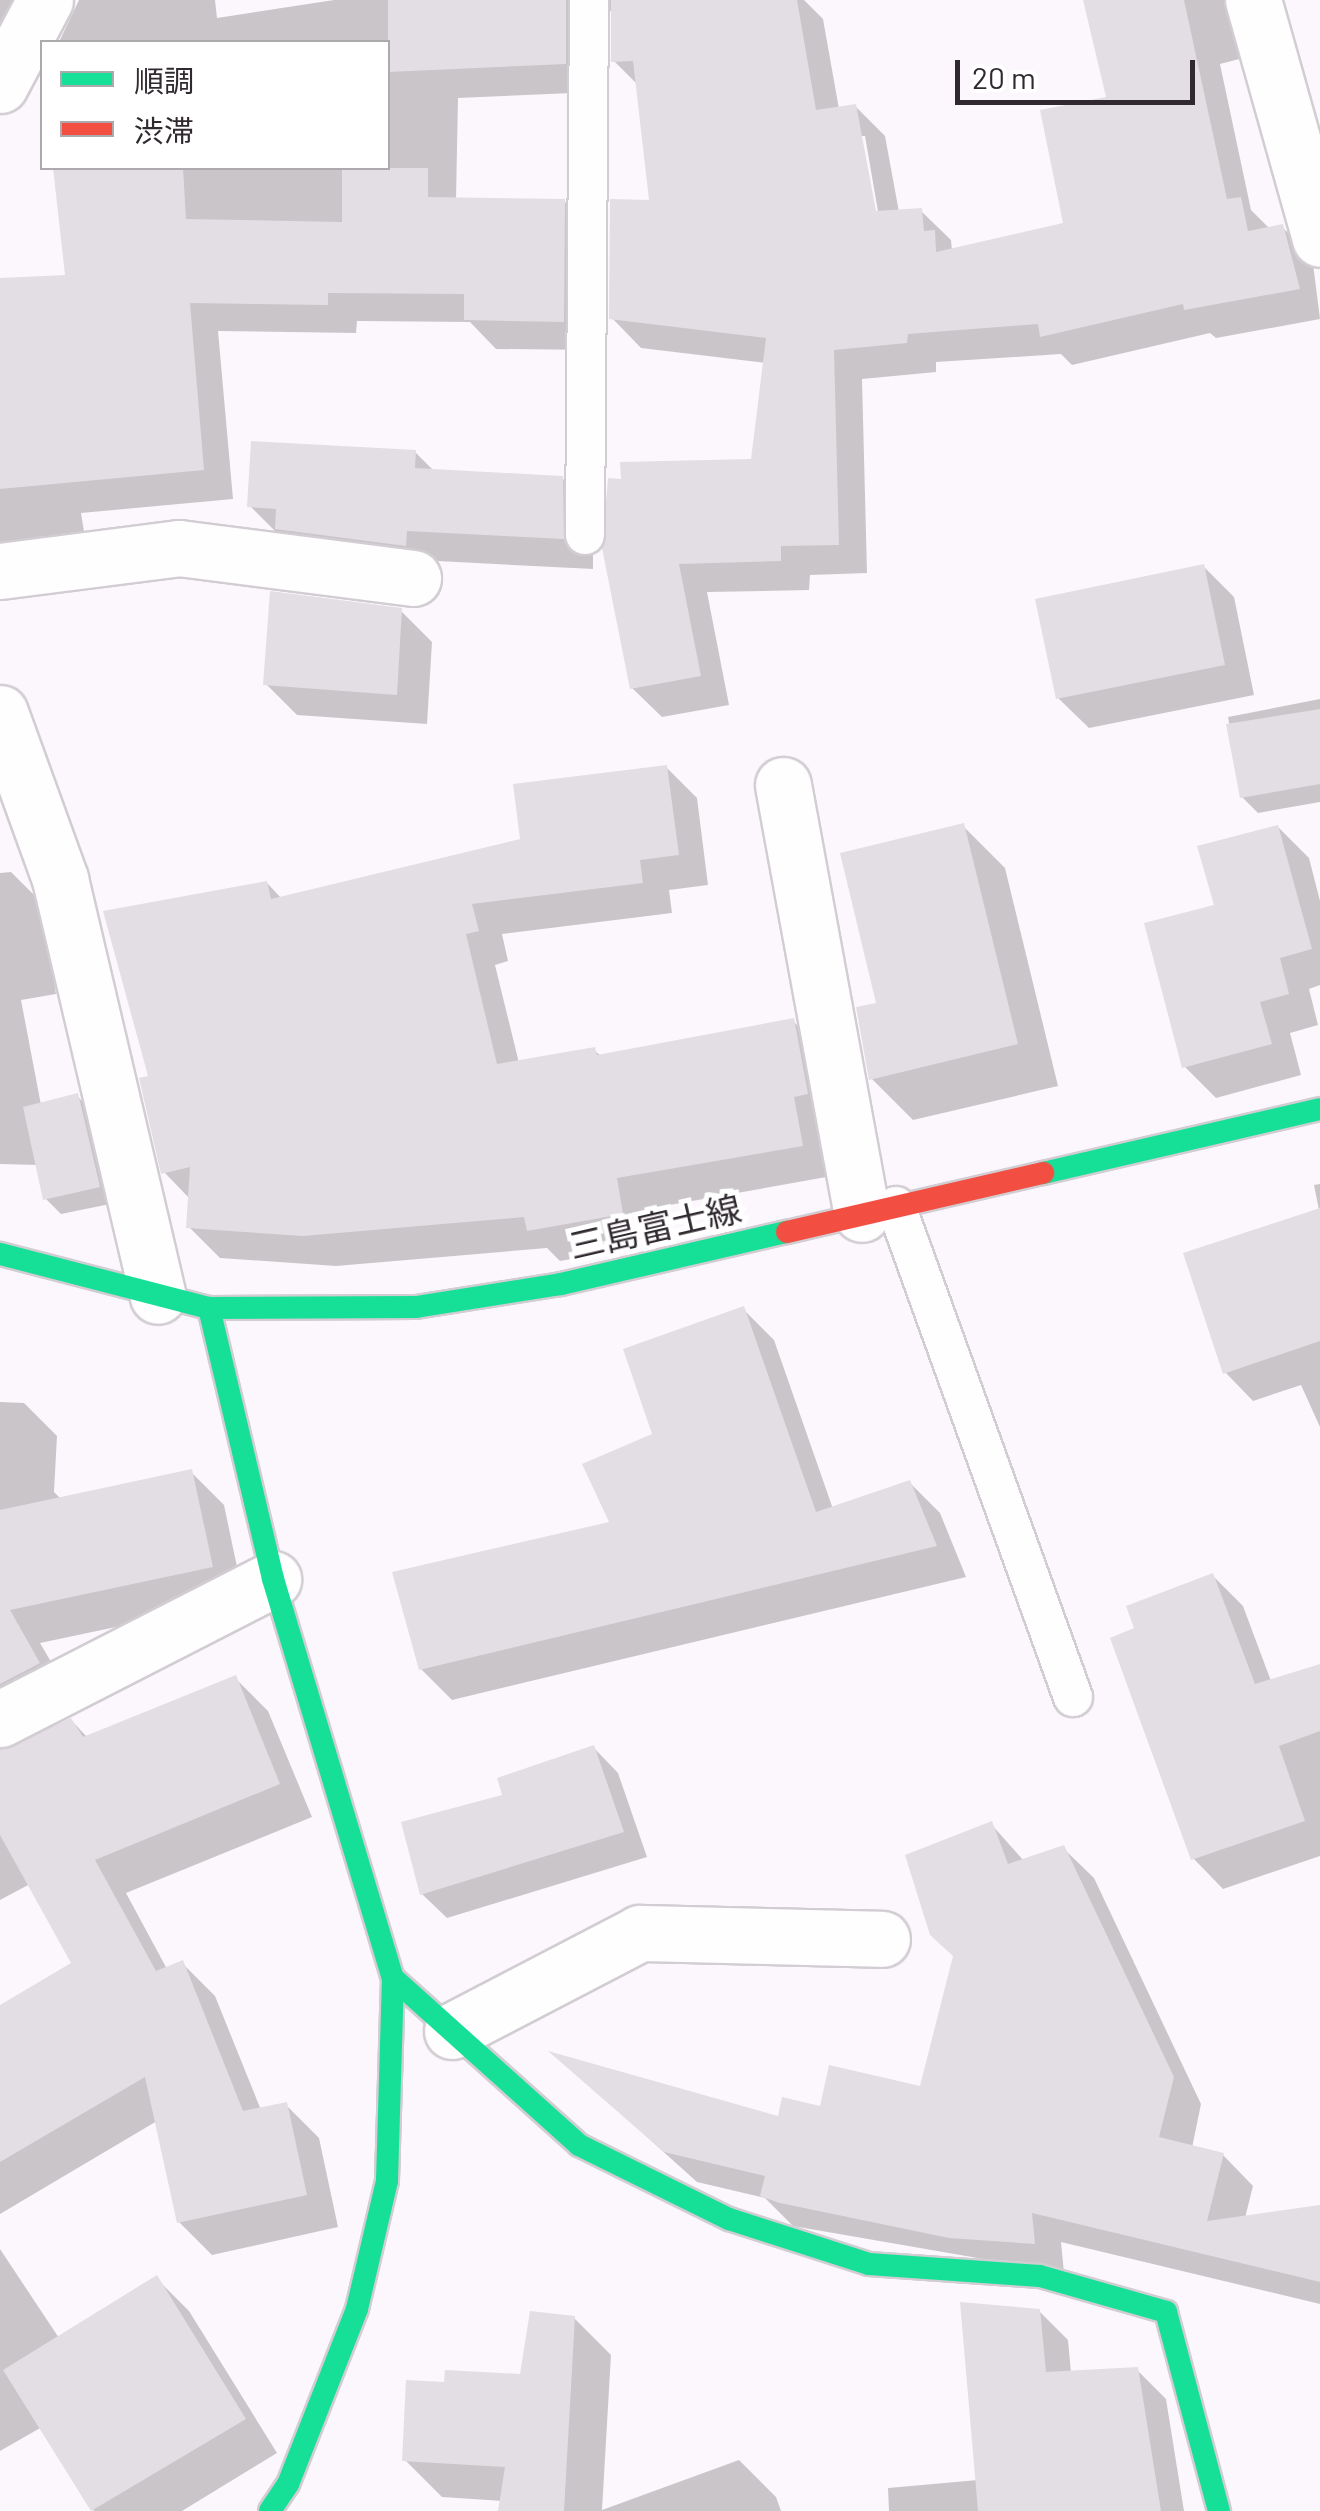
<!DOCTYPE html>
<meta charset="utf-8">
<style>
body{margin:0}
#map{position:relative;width:1320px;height:2511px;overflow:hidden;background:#fcf7fc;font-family:Barlow,"Noto Sans JP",sans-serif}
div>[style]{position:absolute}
.shadow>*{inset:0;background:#0003}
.building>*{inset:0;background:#e3dee3}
.roads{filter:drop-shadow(2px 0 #d2cdd2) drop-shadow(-2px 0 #d2cdd2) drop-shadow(0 2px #d2cdd2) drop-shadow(0 -2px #d2cdd2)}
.lane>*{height:38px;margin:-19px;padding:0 19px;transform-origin:19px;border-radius:19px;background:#fffeff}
.street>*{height:55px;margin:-27.5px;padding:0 27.5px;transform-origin:27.5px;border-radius:27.5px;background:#fffeff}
.fast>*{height:22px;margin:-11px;padding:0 11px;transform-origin:11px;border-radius:11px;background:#16e098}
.jam>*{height:22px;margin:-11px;padding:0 11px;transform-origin:11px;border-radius:11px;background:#f24e42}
span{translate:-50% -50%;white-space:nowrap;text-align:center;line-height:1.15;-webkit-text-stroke:10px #fff;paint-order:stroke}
.street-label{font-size:35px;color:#302a30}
.legend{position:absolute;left:40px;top:40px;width:350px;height:130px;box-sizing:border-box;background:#fff;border:2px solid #acaaac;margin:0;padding:12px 18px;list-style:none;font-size:30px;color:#302a30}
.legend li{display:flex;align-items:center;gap:20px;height:50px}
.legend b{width:50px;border:2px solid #acaaac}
.scale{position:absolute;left:955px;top:60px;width:240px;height:45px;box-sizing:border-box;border:5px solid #302a30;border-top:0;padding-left:12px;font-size:30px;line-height:35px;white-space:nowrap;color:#302a30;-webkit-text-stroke:8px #fff;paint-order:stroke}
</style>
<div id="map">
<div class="shadow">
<i style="clip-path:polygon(0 0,45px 0,0 51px)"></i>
<i style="clip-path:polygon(evenodd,79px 0,215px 0,217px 18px,334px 0,804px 0,823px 19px,839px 109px,855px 106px,885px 136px,899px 212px,921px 211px,951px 240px,952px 251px,1066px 225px,1110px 99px,1086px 0,1237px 0,1251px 56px,1220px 64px,1251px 210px,1270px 229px,1282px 227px,1312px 256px,1320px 319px,1216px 338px,1210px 333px,1072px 365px,1061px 354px,936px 362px,936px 372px,862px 379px,867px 573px,810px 575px,809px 590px,707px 592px,729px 705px,662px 717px,632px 688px,605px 548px,753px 462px,766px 363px,641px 348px,612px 318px,652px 202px,638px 85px,614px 61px,614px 9px,598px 19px,595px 92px,458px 98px,456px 200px,564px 201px,594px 231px,593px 350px,496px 349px,470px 322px,357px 321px,356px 333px,218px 331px,233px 499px,81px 513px,87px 550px,0 561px,0 280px,104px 276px,98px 168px,388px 168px,388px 42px,59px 42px,79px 0,860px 136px,865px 136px,880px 223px,875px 224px,860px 136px)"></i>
<i style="clip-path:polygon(415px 452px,434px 471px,562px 478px,593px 509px,593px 569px,437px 561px,437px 575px,281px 537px,250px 506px)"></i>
<i style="clip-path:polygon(1203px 566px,1234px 597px,1254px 695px,1089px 728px,1058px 698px)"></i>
<i style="clip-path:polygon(401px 611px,432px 642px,427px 724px,297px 715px,266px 684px)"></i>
<i style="clip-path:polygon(1320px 699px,1320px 802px,1258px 813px,1242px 797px,1228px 717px)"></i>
<i style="clip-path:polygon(666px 767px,697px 798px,708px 885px,669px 890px,672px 913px,502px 934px,508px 961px,495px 965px,519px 1063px,594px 1050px,601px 1056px,793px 1021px,824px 1052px,832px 1176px,647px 1209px,653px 1244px,560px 1261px,547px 1248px,336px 1266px,220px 1258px,189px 1227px,190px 1199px,164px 1172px,151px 1078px,267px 883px,282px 899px,522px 841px)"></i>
<i style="clip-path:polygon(963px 826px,1005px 868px,1058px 1086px,913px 1120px,871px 1078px,879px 1005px)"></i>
<i style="clip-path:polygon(1278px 827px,1309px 858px,1320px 901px,1320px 985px,1309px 989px,1318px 1025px,1290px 1033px,1301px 1075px,1216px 1098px,1185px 1067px,1217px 907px)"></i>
<i style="clip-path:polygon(11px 872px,42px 903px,56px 994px,21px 1000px,41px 1105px,77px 1096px,93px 1112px,115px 1203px,61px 1214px,45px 1198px,38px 1165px,0 1164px,0 873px)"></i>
<i style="clip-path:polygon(1320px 1184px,1320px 1427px,1301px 1385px,1253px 1401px,1225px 1372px,1319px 1210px,1314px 1185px)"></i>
<i style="clip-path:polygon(743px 1309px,774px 1340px,833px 1509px,909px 1482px,940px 1513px,966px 1577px,452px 1700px,421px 1669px,612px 1524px,655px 1436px)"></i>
<i style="clip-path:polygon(0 1402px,24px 1403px,57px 1436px,54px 1492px,62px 1500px,191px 1472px,224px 1505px,244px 1600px,40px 1643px,71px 1696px,17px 1724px,1px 1751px,71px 1720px,88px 1738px,235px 1678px,268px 1711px,312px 1817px,126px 1893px,167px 1969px,182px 1963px,215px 1996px,261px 2110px,286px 2105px,319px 2138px,338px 2227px,212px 2255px,179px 2222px,157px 2121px,0 2214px,0 2008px,74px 1964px,30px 1884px,0 1900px)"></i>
<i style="clip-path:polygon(1213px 1576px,1243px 1606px,1271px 1681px,1320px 1666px,1320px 1856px,1223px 1889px,1193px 1858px,1137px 1630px)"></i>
<i style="clip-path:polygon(594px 1748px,618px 1773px,647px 1857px,447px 1918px,422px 1894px,506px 1796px)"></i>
<i style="clip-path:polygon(991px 1824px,1024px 1861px,1063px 1848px,1094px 1878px,1201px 2104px,1192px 2148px,1223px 2155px,1253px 2186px,1245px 2218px,1320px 2207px,1320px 2304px,1061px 2242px,1064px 2273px,793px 2226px,765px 2198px,697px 2182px,557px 2056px,779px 2119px,922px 2089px)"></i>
<i style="clip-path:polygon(0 2249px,59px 2338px,156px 2278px,189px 2311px,277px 2453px,182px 2511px,94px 2511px,42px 2427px,0 2451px)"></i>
<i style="clip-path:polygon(1039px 2311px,1068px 2340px,1071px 2373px,1137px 2370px,1166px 2399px,1184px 2511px,889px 2511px,888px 2488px,978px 2480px)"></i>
<i style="clip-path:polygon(574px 2318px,611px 2355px,602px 2510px,739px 2460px,776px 2497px,781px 2511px,501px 2511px,503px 2501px,442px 2497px,405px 2460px,446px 2385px,522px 2376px)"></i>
</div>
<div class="building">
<i style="clip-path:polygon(388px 0,566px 0,566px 64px,388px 72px)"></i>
<i style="clip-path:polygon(611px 0,797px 0,816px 110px,856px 104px,876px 211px,922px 208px,924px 231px,935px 230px,936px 252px,1063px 223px,1040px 110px,1106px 97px,1083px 0,1184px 0,1227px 199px,1241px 197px,1248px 231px,1283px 224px,1300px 289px,1184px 310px,1183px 304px,1040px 337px,1038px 324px,908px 334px,907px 343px,834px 350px,839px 545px,781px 546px,781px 561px,679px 564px,701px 676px,630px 689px,602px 548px,608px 478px,621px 479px,620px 462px,751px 459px,766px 338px,609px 319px,610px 199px,649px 200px,633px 61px,611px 62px)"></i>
<i style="clip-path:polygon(53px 168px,183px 168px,186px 219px,342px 222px,342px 168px,428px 168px,428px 197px,565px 199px,564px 322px,464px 320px,464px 294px,328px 293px,328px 305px,190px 303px,204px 470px,0 489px,0 278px,65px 275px)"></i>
<i style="clip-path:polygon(251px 441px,416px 450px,415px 468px,563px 476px,564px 539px,407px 531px,406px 546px,275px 529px,276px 509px,247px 507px)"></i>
<i style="clip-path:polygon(1204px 564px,1225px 665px,1056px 699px,1035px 599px)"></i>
<i style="clip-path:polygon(270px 591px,402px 608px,397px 695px,263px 685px)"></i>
<i style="clip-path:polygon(1320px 709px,1320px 784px,1240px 798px,1226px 724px)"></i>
<i style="clip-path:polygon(667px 765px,679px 855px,640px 860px,643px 883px,472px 904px,479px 931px,466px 934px,497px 1064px,595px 1047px,597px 1055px,794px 1018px,808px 1094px,794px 1097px,803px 1146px,617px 1178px,623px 1214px,527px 1231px,524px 1217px,303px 1236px,186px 1228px,190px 1167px,161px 1174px,139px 1078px,148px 1076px,103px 911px,267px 881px,271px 899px,520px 839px,513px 784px)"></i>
<i style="clip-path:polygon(964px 823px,1018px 1044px,869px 1080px,856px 1007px,876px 1003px,840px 853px)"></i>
<i style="clip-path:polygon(1278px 825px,1312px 949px,1280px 958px,1289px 994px,1260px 1002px,1272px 1044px,1182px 1068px,1144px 923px,1214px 905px,1197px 846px)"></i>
<i style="clip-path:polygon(78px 1093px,100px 1187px,43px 1200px,23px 1107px)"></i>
<i style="clip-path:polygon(1320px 1208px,1320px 1341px,1223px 1374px,1183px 1253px)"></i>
<i style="clip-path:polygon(744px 1306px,816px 1512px,910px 1480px,937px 1546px,419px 1670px,392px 1572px,609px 1522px,582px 1464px,652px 1434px,623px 1349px)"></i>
<i style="clip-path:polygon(192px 1469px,213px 1567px,10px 1610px,40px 1663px,0 1684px,0 1510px)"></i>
<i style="clip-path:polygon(1213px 1573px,1255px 1684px,1320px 1664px,1320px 1731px,1279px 1746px,1305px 1821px,1191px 1860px,1110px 1638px,1134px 1628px,1126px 1606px)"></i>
<i style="clip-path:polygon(236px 1675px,280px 1784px,95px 1860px,156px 1971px,183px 1960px,243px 2111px,287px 2102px,307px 2195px,177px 2223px,145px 2077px,0 2162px,0 2005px,71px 1963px,0 1835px,0 1750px,71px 1718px,83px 1737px)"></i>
<i style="clip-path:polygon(594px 1745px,624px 1832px,420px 1895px,401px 1822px,502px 1795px,497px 1778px)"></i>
<i style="clip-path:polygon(992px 1821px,1008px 1864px,1064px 1845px,1174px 2077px,1159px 2137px,1224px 2153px,1207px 2221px,1320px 2205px,1320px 2282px,1032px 2213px,1035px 2244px,949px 2238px,780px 2203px,760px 2196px,765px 2176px,664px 2152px,548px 2051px,778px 2116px,782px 2097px,820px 2106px,829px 2065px,920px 2086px,953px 1956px,930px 1935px,905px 1855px)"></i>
<i style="clip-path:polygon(157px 2275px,246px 2419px,91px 2511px,3px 2370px)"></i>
<i style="clip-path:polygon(960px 2302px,1040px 2309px,1046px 2372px,1138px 2367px,1161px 2511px,978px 2511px)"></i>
<i style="clip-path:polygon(530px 2311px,575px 2316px,564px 2511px,498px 2511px,505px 2467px,402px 2461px,406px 2380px,444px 2382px,445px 2370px,520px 2374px)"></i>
</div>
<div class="roads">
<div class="lane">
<i style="left:585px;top:535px;width:535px;rotate:-89.57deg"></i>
<i style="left:896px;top:1206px;width:522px;rotate:70.18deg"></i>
</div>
<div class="street">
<i style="left:1253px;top:0;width:248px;rotate:74.3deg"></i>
<i style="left:0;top:85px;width:96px;rotate:-62.1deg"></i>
<i style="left:0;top:571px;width:180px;rotate:-7.3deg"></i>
<i style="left:179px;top:548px;width:236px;rotate:7.3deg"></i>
<i style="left:0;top:713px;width:177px;rotate:70.1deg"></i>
<i style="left:60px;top:879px;width:428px;rotate:76.8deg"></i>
<i style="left:783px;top:785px;width:436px;rotate:79.6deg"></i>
<i style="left:0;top:1719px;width:307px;rotate:-27.1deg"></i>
<i style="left:452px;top:2031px;width:212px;rotate:-27.5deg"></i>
<i style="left:640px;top:1933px;width:242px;rotate:1.4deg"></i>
</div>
<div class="fast">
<i style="left:1043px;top:1173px;width:284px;rotate:-13deg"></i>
<i style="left:0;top:1254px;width:216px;rotate:14.5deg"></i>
<i style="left:209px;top:1308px;width:207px;rotate:-0.3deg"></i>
<i style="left:416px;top:1307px;width:147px;rotate:-9deg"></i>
<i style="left:561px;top:1284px;width:232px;rotate:-13deg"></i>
<i style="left:209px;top:1308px;width:278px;rotate:76.7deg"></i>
<i style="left:273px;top:1579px;width:417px;rotate:73.3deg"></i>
<i style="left:393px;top:1978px;width:203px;rotate:91.7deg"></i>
<i style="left:387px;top:2181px;width:131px;rotate:103.2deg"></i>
<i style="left:357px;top:2309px;width:188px;rotate:111.5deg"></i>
<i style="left:288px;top:2484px;width:32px;rotate:124deg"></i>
<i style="left:393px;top:1978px;width:250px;rotate:41.9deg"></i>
<i style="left:579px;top:2145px;width:167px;rotate:26.3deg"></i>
<i style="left:729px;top:2219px;width:147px;rotate:17.8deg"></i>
<i style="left:869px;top:2264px;width:171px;rotate:4deg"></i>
<i style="left:1040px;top:2276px;width:131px;rotate:15.9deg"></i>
<i style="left:1166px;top:2312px;width:206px;rotate:75.1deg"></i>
</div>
<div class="jam">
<i style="left:787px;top:1232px;width:263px;rotate:-13deg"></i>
</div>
</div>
<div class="street-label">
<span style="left:655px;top:1226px;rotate:-13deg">三島富士線</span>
</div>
<ul class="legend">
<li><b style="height:12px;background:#16e098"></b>順調</li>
<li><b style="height:12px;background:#f24e42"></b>渋滞</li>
</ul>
<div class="scale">20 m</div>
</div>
